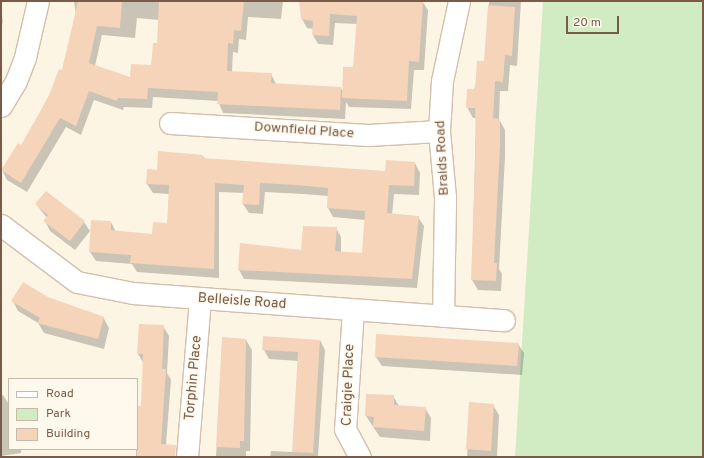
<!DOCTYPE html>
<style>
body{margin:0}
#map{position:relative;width:704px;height:458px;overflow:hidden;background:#fdf5e4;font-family:Overpass,sans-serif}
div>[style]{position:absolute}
.green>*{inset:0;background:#d1ecc2}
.shadow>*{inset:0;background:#0003}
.building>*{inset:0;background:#f5d4ba}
.roads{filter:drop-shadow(1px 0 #d2bfac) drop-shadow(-1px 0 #d2bfac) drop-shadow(0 1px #d2bfac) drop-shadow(0 -1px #d2bfac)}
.street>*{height:21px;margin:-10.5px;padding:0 10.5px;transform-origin:10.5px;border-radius:10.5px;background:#fff}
span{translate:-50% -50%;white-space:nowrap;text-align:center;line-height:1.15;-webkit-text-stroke:3px #fff8ec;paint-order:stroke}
.street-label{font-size:14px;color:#785b48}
.frame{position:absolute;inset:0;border:2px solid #785b48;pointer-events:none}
.legend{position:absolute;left:8px;top:378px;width:130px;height:72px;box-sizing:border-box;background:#fff8ec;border:1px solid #c9b9aa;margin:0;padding:5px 7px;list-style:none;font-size:12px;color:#785b48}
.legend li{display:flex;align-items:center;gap:8px;height:20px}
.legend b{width:20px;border:1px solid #c9b9aa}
.scale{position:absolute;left:566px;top:16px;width:53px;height:18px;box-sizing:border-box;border:2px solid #785b48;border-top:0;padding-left:5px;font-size:12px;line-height:14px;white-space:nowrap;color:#785b48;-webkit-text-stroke:3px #fff8ec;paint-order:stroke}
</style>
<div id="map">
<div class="green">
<i style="clip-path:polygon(543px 1px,703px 1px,703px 457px,515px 457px)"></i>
</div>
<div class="shadow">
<i style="clip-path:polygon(evenodd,74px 1px,283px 1px,281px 19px,248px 17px,246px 40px,239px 39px,238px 53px,233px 52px,232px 72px,271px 74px,276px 84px,341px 88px,344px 93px,354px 68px,357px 24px,335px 23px,333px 45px,318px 44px,313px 35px,314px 29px,307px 28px,302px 19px,303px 1px,422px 1px,428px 10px,424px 70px,414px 70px,411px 109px,349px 107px,346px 102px,345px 119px,223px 113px,218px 101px,153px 97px,152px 108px,124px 107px,123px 110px,94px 100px,81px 135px,66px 127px,27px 192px,7px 180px,2px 170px,22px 146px,62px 71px,76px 14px,74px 1px,137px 18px,159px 20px,158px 44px,152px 66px,131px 79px,95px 66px,102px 35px,135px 38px,137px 18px)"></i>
<i style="clip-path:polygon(489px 1px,521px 1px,517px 66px,510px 65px,508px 91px,500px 91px,499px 119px,505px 130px,505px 157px,499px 269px,502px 274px,501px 291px,478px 290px,472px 280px,476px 118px,473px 118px,467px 107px,485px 62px)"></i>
<i style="clip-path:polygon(1px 16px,3px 20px,1px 32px)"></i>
<i style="clip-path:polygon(203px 156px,205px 159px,386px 172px,415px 163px,420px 173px,419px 195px,394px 194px,392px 215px,418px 217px,424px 226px,417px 288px,244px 279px,239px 270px,302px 251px,336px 228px,341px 237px,341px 253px,363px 254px,365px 220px,333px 217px,328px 208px,329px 196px,303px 194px,265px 192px,263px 214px,249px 213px,243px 204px,244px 193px,219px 192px,219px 278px,137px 272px,132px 264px,96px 261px,90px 252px,111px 222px,116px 232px,153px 235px,168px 224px,170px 194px,153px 193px,147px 184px,158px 171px)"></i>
<i style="clip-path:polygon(36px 204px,84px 222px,90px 231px,75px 250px,50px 231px,45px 221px,47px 218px)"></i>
<i style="clip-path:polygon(48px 298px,103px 317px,109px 328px,104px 349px,44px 333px,38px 323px,18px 311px,13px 301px)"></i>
<i style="clip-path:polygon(163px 326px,169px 336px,167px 373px,171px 380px,166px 445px,172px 457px,136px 457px,137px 407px,142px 407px,144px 364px,138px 354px)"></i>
<i style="clip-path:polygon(223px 338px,246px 340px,252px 350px,250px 451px,246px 451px,246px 457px,216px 457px)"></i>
<i style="clip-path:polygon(320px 340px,325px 350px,318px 457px,270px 457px,271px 451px,293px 452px,299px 361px,269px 359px,264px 350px)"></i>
<i style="clip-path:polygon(518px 344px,524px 353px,522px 375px,382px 366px,376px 357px)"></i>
<i style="clip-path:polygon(1px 395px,3px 395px,9px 404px,9px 449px,21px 449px,21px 453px,1px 456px)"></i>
<i style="clip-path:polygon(367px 395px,393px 396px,399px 406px,425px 408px,431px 418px,430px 441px,380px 437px,366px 416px)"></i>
<i style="clip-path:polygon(470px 403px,493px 405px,499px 415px,497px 457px,467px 457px)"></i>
</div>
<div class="building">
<i style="clip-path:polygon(78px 1px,122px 1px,120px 28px,97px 26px,89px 63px,130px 77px,131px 64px,151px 65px,153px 43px,157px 43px,159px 1px,244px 1px,241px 31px,234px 30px,233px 44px,228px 43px,227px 71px,272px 73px,271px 83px,341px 87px,340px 110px,217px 104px,218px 92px,148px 88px,147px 99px,118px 98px,117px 101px,89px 91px,76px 126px,60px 118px,21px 183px,1px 170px,18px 143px,21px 145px,48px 98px,59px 69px,62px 70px)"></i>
<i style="clip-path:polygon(299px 1px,423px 1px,419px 62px,409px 61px,407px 101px,342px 98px,343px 67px,353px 67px,357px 16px,330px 14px,329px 36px,312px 35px,313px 21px,301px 19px)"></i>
<i style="clip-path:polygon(488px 5px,515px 7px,512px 56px,505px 55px,503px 82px,495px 81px,493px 118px,500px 119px,500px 146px,494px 263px,497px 263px,496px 281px,471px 280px,476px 136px,475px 108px,466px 108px,467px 89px,475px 89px,477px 61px,484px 61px)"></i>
<i style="clip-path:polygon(158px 151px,203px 155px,203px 158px,385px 171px,386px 160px,415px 162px,414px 186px,389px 185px,387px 213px,419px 216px,412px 279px,238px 270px,240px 243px,301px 250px,303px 226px,337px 227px,335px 251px,362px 253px,365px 211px,327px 208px,328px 188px,297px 185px,260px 183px,259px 205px,242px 204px,244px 185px,215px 183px,214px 269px,130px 263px,131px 255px,89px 252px,91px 220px,111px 221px,111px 230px,152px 234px,153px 222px,167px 223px,169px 185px,146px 184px,147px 169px,157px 170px)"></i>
<i style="clip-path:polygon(46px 191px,85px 221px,70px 241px,43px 221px,48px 215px,35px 204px)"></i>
<i style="clip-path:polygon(23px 282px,48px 297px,104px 317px,98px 339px,37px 323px,40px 318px,11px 301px)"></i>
<i style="clip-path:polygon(139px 324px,164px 325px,162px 369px,166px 369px,161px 444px,176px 445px,175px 457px,137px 457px,137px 406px,141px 406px,143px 354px,137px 354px)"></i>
<i style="clip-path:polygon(376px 334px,519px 343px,517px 366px,375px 357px)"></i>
<i style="clip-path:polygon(263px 336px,320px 340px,313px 453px,292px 452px,298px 352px,262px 350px)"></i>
<i style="clip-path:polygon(222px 337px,246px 339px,244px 441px,240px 441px,240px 448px,216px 447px)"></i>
<i style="clip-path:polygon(366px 394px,394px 395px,394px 405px,426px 407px,424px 431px,373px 427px,374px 417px,365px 416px)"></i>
<i style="clip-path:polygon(469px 402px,494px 404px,491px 451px,466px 449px)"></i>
</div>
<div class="roads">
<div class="street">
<i style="left:1px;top:106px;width:29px;rotate:-59deg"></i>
<i style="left:16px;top:81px;width:26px;rotate:-69deg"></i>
<i style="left:25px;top:57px;width:57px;rotate:-76.9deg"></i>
<i style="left:170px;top:123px;width:198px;rotate:3.5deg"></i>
<i style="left:368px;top:135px;width:71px;rotate:-3.2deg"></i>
<i style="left:1px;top:225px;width:95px;rotate:36.9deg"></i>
<i style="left:77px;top:282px;width:57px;rotate:11.1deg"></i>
<i style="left:133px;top:293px;width:372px;rotate:4.2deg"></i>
<i style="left:353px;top:310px;width:119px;rotate:93.8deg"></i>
<i style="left:345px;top:429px;width:32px;rotate:62deg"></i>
<i style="left:443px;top:316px;width:119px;rotate:-89deg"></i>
<i style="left:445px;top:197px;width:66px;rotate:-95.2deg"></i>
<i style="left:439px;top:131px;width:50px;rotate:-86.6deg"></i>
<i style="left:442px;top:81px;width:82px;rotate:-78deg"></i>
<i style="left:187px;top:457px;width:159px;rotate:-85.3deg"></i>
</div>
</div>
<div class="street-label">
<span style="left:304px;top:131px;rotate:4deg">Downfield Place</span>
<span style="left:443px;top:158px;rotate:-93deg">Braids Road</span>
<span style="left:242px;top:302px;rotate:4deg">Belleisle Road</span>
<span style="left:194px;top:378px;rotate:-85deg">Torphin Place</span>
<span style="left:349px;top:385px;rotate:-88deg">Craigie Place</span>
</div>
<div class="frame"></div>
<ul class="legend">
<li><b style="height:5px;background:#fff"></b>Road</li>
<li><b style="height:11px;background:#d1ecc2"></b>Park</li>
<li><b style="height:11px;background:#f5d4ba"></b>Building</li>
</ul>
<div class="scale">20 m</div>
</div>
